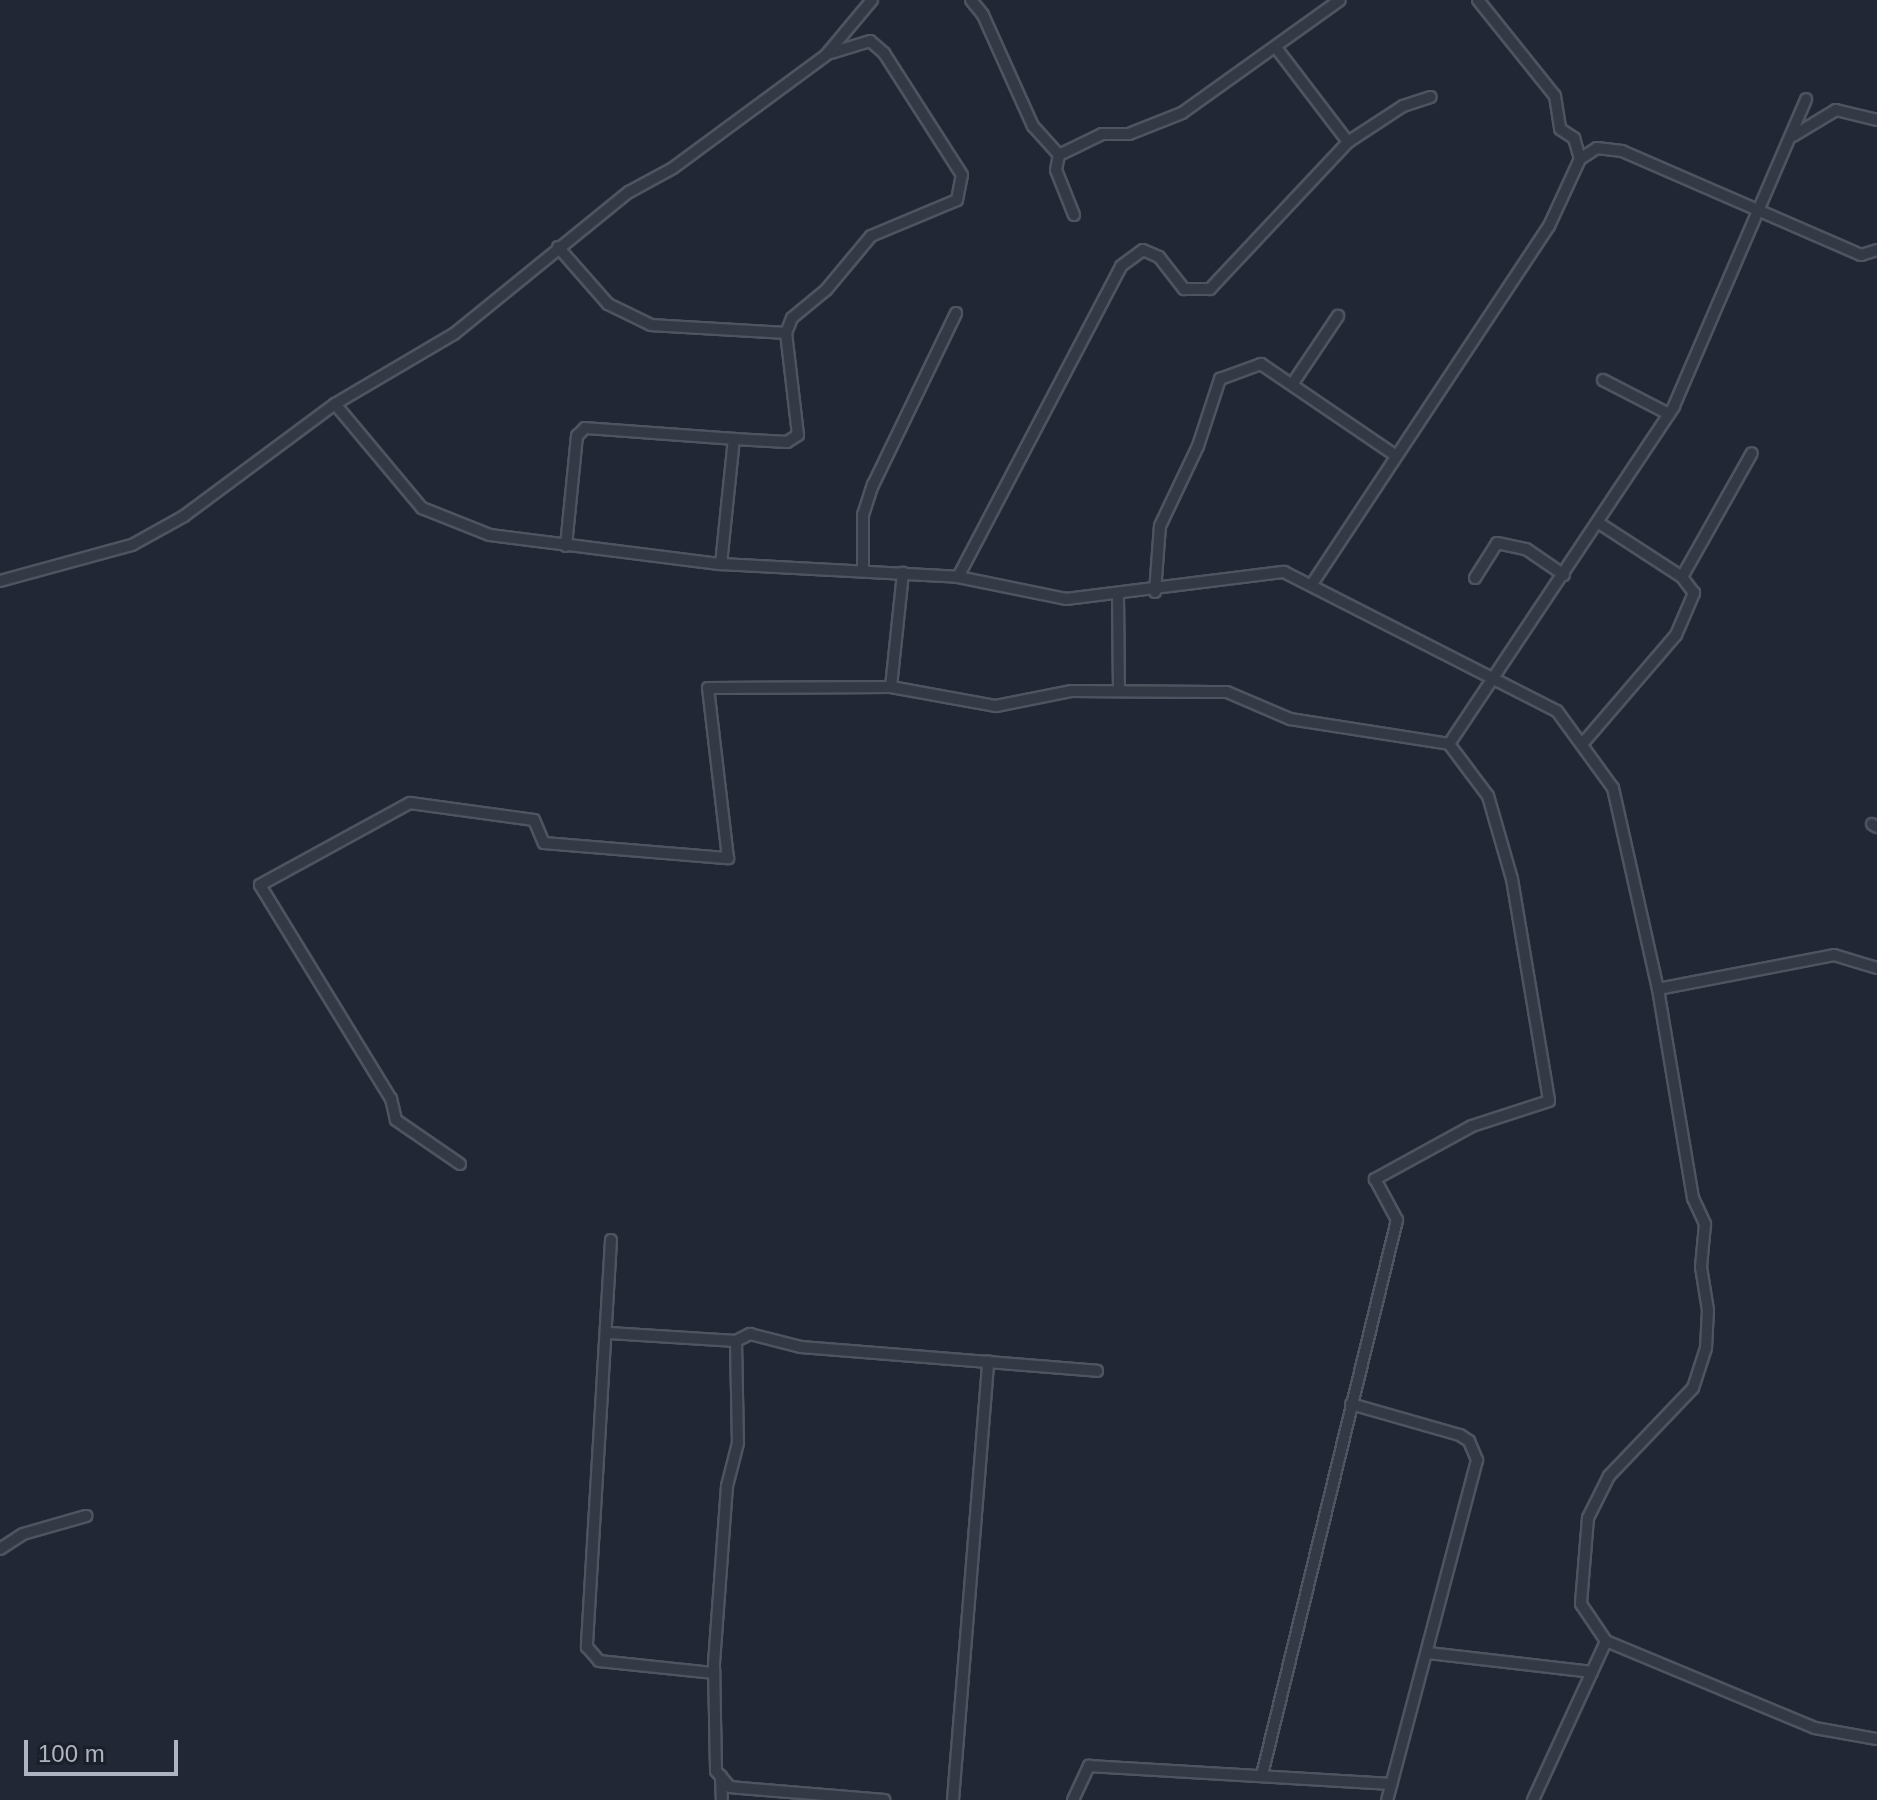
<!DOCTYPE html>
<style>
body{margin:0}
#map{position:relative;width:1877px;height:1800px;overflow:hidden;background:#212734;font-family:Arial,sans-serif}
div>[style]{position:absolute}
.roads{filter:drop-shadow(2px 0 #4f5460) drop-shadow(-2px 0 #4f5460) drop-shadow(0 2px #4f5460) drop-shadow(0 -2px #4f5460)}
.street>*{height:10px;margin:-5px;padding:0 5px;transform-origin:5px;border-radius:5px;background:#343a45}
span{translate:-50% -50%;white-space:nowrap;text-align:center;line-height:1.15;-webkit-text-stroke:8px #1a1f2a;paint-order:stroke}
.scale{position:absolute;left:24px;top:1740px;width:154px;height:36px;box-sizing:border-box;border:4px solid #afb4c2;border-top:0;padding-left:10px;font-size:24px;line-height:28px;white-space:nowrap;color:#afb4c2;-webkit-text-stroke:6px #1a1f2a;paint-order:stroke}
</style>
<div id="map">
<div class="roads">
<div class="street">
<i style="left:971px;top:0;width:19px;rotate:51deg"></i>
<i style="left:983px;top:15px;width:122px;rotate:65.8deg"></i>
<i style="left:1033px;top:126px;width:39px;rotate:48deg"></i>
<i style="left:1478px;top:0;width:123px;rotate:51.3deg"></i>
<i style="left:1555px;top:96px;width:33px;rotate:81deg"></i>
<i style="left:1560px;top:129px;width:17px;rotate:33deg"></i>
<i style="left:1574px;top:138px;width:22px;rotate:74deg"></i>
<i style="left:1277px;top:49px;width:117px;rotate:52.6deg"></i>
<i style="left:1793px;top:136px;width:50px;rotate:-31.2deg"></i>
<i style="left:1836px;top:110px;width:42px;rotate:13.7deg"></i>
<i style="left:1074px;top:215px;width:48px;rotate:-111.8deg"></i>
<i style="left:1056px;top:170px;width:15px;rotate:-79deg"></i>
<i style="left:1059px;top:155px;width:48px;rotate:-26deg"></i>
<i style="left:1102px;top:134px;width:27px"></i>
<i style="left:1129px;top:134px;width:57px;rotate:-21.6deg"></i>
<i style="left:1182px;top:113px;width:194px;rotate:-35.6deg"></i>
<i style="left:558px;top:247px;width:76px;rotate:48.7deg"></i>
<i style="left:608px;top:304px;width:48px;rotate:26deg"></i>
<i style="left:651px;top:325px;width:135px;rotate:3.4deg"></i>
<i style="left:1603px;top:380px;width:74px;rotate:27.3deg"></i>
<i style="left:1293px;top:383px;width:81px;rotate:-56.1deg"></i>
<i style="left:335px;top:404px;width:136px;rotate:50.1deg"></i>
<i style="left:422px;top:508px;width:73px;rotate:21.7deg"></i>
<i style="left:490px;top:535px;width:233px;rotate:7.2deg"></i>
<i style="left:721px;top:564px;width:237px;rotate:3.1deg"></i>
<i style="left:958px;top:577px;width:110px;rotate:11.5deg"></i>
<i style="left:1066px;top:599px;width:220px;rotate:-7.1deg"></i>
<i style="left:1284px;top:572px;width:306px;rotate:27deg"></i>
<i style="left:1557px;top:711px;width:95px;rotate:54deg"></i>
<i style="left:1613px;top:788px;width:206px;rotate:77.4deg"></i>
<i style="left:1658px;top:989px;width:212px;rotate:80.5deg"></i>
<i style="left:1693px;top:1198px;width:29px;rotate:65deg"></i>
<i style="left:1705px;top:1224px;width:43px;rotate:95.3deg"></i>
<i style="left:1701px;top:1267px;width:44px;rotate:80.8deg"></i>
<i style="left:1708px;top:1310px;width:38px;rotate:93deg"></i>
<i style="left:1706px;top:1348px;width:42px;rotate:108deg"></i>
<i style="left:1693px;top:1388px;width:122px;rotate:133.7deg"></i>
<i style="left:1609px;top:1476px;width:47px;rotate:116.6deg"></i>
<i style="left:1588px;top:1518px;width:86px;rotate:94.7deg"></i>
<i style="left:1581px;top:1604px;width:45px;rotate:56deg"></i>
<i style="left:1606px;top:1641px;width:226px;rotate:22.6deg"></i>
<i style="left:1815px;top:1728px;width:63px;rotate:10.1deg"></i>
<i style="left:566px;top:546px;width:111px;rotate:-84.3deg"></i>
<i style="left:577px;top:436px;width:11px;rotate:-45deg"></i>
<i style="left:585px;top:428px;width:149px;rotate:4.2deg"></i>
<i style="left:721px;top:564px;width:126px;rotate:-84.1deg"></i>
<i style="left:734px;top:439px;width:53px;rotate:3.2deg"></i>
<i style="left:787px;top:442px;width:13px;rotate:-32deg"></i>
<i style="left:798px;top:435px;width:103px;rotate:-96.7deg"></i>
<i style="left:786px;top:333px;width:16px;rotate:-68deg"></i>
<i style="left:792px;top:318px;width:44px;rotate:-39.5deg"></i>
<i style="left:826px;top:290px;width:70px;rotate:-50.2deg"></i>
<i style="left:871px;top:236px;width:93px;rotate:-22.7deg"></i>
<i style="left:957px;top:200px;width:25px;rotate:-79deg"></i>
<i style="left:962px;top:175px;width:145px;rotate:-122.6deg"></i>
<i style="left:884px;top:53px;width:18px;rotate:-139deg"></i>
<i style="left:870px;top:41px;width:41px;rotate:162.9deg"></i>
<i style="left:863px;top:567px;width:52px;rotate:-90deg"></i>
<i style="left:863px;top:515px;width:32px;rotate:-72deg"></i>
<i style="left:873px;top:485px;width:191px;rotate:-64.2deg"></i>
<i style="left:958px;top:577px;width:351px;rotate:-62.3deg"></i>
<i style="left:1121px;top:266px;width:27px;rotate:-36deg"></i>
<i style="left:1143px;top:250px;width:17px;rotate:24deg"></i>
<i style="left:1159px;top:257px;width:41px;rotate:52deg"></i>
<i style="left:1184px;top:289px;width:26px"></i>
<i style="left:1210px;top:289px;width:202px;rotate:-46.8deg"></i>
<i style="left:1348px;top:142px;width:66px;rotate:-33.2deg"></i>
<i style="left:1403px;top:106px;width:29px;rotate:-18deg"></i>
<i style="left:1682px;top:577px;width:142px;rotate:-60.6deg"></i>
<i style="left:1475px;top:578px;width:41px;rotate:-57.8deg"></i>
<i style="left:1497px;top:543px;width:30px;rotate:12deg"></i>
<i style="left:1526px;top:549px;width:46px;rotate:34.4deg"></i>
<i style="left:0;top:581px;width:137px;rotate:-15.3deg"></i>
<i style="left:132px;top:545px;width:60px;rotate:-29.1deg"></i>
<i style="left:184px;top:516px;width:188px;rotate:-36.6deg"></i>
<i style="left:335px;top:404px;width:138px;rotate:-30.5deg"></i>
<i style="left:454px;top:334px;width:225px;rotate:-39.1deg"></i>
<i style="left:629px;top:192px;width:50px;rotate:-28.6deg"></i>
<i style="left:673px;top:168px;width:190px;rotate:-36.4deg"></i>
<i style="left:826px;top:55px;width:72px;rotate:-50.1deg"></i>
<i style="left:1312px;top:584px;width:429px;rotate:-56.5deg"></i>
<i style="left:1549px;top:226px;width:74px;rotate:-65.2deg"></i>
<i style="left:1580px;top:159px;width:20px;rotate:-33deg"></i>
<i style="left:1597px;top:148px;width:25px;rotate:7deg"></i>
<i style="left:1622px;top:151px;width:261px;rotate:23.5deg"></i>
<i style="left:1861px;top:255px;width:17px;rotate:-17deg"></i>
<i style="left:1155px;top:592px;width:66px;rotate:-85.7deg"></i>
<i style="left:1160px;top:526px;width:89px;rotate:-64.6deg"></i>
<i style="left:1198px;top:446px;width:71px;rotate:-71.8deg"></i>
<i style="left:1220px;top:379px;width:44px;rotate:-20.1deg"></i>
<i style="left:1261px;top:364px;width:162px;rotate:34.2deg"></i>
<i style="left:1118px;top:596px;width:95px;rotate:89.4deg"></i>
<i style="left:891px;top:687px;width:115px;rotate:-84deg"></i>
<i style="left:1584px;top:742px;width:141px;rotate:-49.3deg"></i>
<i style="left:1676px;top:635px;width:46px;rotate:-66.8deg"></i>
<i style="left:1694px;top:593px;width:20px;rotate:-127deg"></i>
<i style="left:1682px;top:577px;width:99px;rotate:-147deg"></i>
<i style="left:1449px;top:744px;width:406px;rotate:-56.3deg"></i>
<i style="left:1674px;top:406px;width:334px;rotate:-66.7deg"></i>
<i style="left:1872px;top:824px;width:6px;rotate:31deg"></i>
<i style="left:1658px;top:989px;width:179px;rotate:-10.9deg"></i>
<i style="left:1834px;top:955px;width:45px;rotate:16.8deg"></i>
<i style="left:460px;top:1164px;width:78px;rotate:-145.5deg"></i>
<i style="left:396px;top:1120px;width:22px;rotate:-103deg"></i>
<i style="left:391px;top:1099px;width:251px;rotate:-121.5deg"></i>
<i style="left:260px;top:885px;width:171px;rotate:-28.7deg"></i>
<i style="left:410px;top:803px;width:125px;rotate:7.8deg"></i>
<i style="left:534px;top:820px;width:25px;rotate:67deg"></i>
<i style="left:544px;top:843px;width:185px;rotate:4.7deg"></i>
<i style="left:728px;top:858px;width:171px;rotate:-96.7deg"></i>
<i style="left:708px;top:688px;width:183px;rotate:-0.3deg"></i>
<i style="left:891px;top:687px;width:107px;rotate:10.3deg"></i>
<i style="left:996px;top:706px;width:76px;rotate:-11.3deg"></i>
<i style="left:1071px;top:691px;width:156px;rotate:0.4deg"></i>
<i style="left:1227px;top:692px;width:69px;rotate:23.2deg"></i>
<i style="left:1290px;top:719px;width:161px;rotate:8.9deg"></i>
<i style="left:1449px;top:744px;width:65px;rotate:53.1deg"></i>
<i style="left:1488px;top:796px;width:86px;rotate:73.9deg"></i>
<i style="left:1512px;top:879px;width:225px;rotate:80.5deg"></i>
<i style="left:1549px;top:1101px;width:81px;rotate:162deg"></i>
<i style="left:1472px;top:1126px;width:111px;rotate:151.3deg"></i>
<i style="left:1375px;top:1179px;width:47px;rotate:61.8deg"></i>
<i style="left:1397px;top:1220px;width:571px;rotate:103.67deg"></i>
<i style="left:611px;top:1240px;width:408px;rotate:93.4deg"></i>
<i style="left:587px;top:1647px;width:18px;rotate:49deg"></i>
<i style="left:599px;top:1661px;width:116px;rotate:6deg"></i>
<i style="left:609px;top:1333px;width:127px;rotate:3.6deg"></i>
<i style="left:736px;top:1341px;width:16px;rotate:-27deg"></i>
<i style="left:750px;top:1334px;width:53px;rotate:14.3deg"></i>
<i style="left:801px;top:1347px;width:297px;rotate:4.6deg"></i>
<i style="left:736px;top:1341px;width:102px;rotate:88.9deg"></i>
<i style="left:738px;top:1443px;width:44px;rotate:104.3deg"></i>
<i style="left:727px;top:1486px;width:179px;rotate:94.2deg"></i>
<i style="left:714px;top:1665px;width:106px;rotate:88.9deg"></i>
<i style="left:716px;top:1771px;width:21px;rotate:49deg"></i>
<i style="left:730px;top:1787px;width:10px;rotate:6deg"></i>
<i style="left:740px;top:1788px;width:145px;rotate:4.7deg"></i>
<i style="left:1351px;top:1404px;width:113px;rotate:15.9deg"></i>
<i style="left:1460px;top:1435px;width:11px;rotate:34deg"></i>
<i style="left:1469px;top:1441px;width:21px;rotate:67deg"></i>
<i style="left:1477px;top:1460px;width:352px;rotate:104.8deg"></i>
<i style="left:0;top:1549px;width:27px;rotate:-33deg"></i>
<i style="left:23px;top:1534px;width:66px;rotate:-15.9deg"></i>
<i style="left:1429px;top:1653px;width:164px;rotate:6.6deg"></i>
<i style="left:721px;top:1776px;width:24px;rotate:88deg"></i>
<i style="left:953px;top:1800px;width:440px;rotate:-85.4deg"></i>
<i style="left:1073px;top:1800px;width:38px;rotate:-65deg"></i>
<i style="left:1089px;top:1766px;width:303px;rotate:3.4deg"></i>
<i style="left:1533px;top:1800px;width:175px;rotate:-65.3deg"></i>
</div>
</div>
<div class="scale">100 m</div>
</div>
